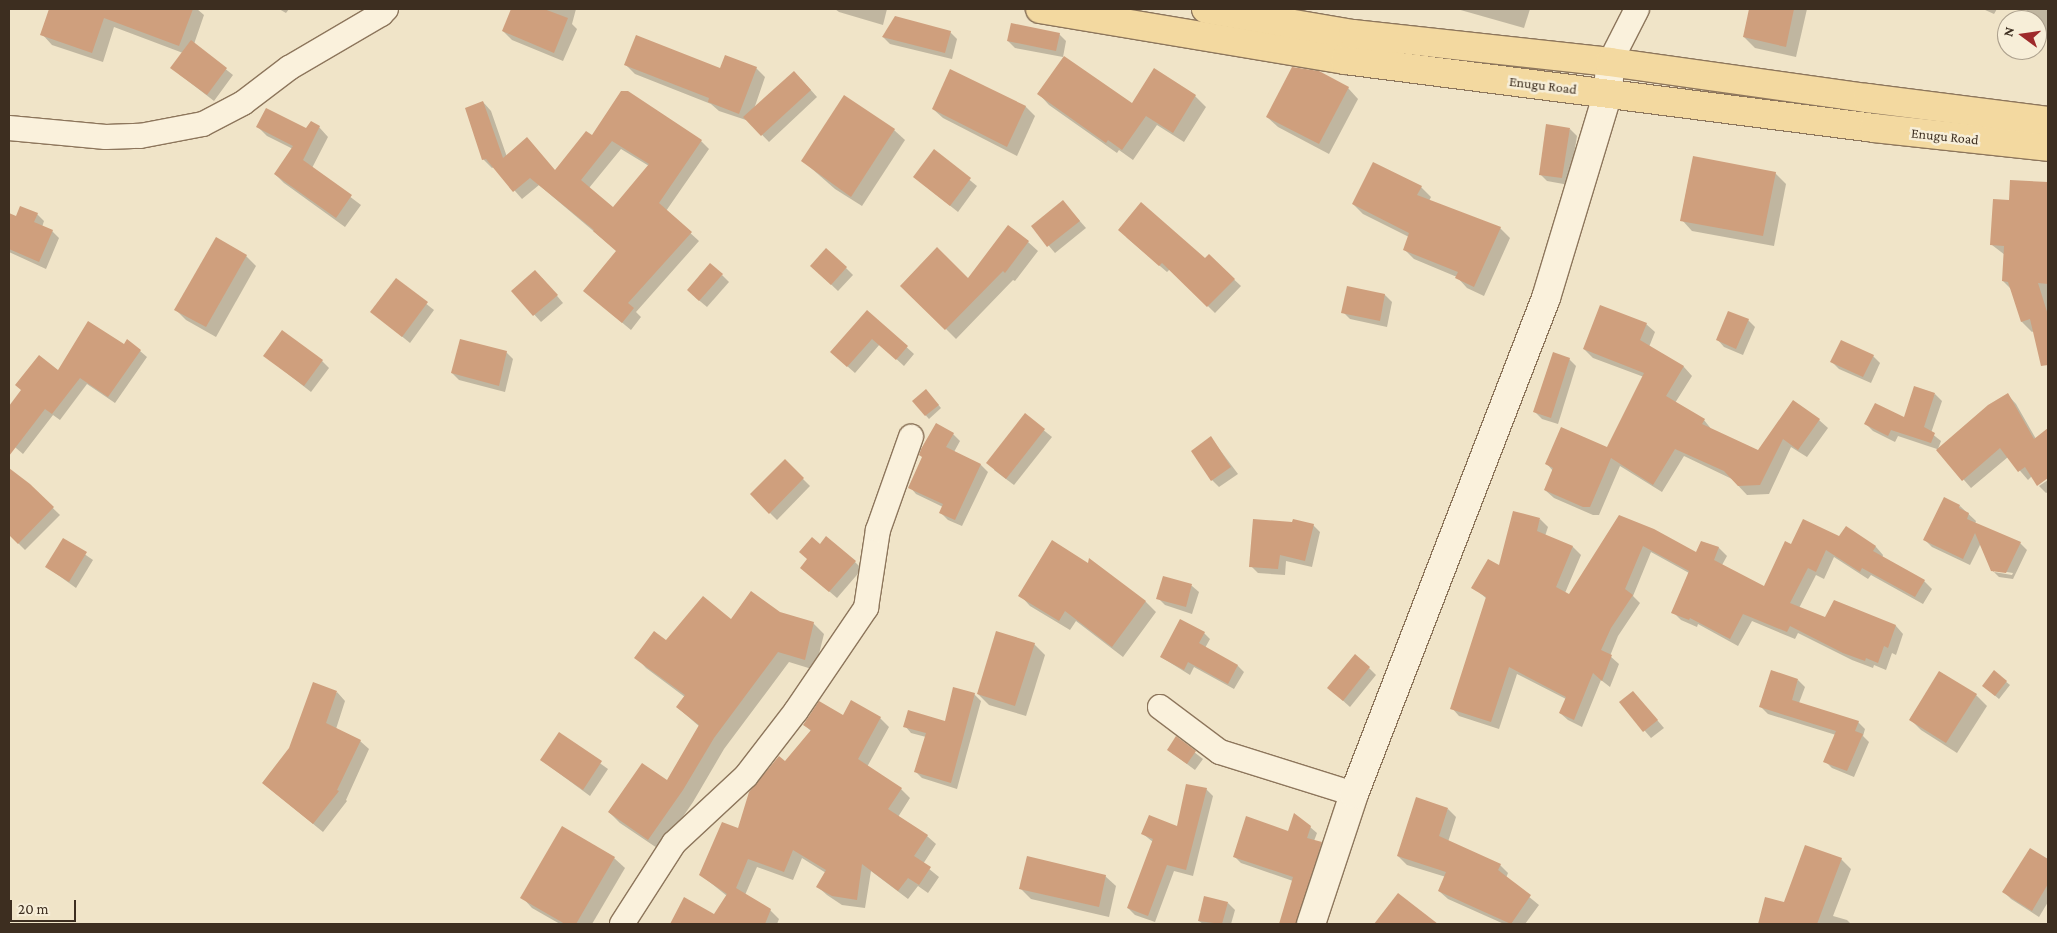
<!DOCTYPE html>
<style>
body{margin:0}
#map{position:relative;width:2057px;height:933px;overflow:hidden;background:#f0e4c8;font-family:"Crimson Pro",serif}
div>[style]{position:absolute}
.shadow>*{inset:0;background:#0003}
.building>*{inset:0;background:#cf9f7d}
.roads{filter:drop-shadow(1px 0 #8d765c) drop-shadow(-1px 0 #8d765c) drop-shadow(0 1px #8d765c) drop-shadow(0 -1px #8d765c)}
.street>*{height:24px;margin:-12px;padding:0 12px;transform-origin:12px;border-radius:12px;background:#faf1dc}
.secondary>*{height:28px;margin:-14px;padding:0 14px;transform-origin:14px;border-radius:14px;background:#faf1dc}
.primary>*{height:28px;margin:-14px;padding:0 14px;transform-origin:14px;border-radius:14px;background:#f3d9a0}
span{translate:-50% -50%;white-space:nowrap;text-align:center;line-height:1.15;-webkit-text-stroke:5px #f7eed8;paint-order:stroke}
.street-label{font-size:14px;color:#3d2e20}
.frame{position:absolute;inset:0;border:10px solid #3d2e20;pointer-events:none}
.north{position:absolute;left:1997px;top:10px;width:50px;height:50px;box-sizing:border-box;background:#f7eed8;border:1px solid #ada18e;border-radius:50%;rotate:284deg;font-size:14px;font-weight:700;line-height:20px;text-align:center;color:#3d2e20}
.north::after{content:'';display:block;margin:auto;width:18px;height:22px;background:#9e2a2b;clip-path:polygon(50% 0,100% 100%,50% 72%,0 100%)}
.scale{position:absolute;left:10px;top:900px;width:66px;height:22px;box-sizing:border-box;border:2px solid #3d2e20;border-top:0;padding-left:6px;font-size:15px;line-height:18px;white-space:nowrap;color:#3d2e20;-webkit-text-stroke:4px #f7eed8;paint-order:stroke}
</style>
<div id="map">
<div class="shadow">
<i style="clip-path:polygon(50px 9px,197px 9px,204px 15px,194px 44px,233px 75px,214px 101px,179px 74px,183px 53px,114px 27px,103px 62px,52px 45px,42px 34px)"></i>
<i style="clip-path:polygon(279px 9px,289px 9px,286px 13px)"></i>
<i style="clip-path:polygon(512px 9px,576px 9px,572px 24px,577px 29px,563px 61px,512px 40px,503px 31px)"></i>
<i style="clip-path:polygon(835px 9px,887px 9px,883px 25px,839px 12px)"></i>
<i style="clip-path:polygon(1457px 9px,1530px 9px,1524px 28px)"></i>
<i style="clip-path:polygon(1750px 9px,1807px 9px,1796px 57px,1755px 48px,1744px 37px)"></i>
<i style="clip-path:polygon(1983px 9px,1997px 9px,1994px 14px)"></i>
<i style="clip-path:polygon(2027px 9px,2048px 9px,2048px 33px,2037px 30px,2037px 20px,2024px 20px)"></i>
<i style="clip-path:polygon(950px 32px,957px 39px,952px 59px,890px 44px,883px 37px)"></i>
<i style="clip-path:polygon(2037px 33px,2048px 35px,2048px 39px,2037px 36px)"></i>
<i style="clip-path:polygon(1059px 34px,1066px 41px,1063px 57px,1015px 48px,1008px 41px)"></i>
<i style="clip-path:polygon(626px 65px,721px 70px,756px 68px,765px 77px,754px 109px,801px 79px,817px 97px,769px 142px,749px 121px,719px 111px,711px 104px,635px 74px)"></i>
<i style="clip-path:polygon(1154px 70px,1195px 96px,1206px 107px,1184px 142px,1157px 125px,1133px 160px,1119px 150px,1117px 153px,1049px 105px,1039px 94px,1132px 105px)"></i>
<i style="clip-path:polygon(951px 71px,1026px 107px,1035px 116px,1017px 156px,943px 118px,933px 109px)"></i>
<i style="clip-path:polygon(1348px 88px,1358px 99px,1329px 154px,1278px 127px,1267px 117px)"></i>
<i style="clip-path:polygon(evenodd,483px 102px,491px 111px,507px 157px,555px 171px,593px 137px,701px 141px,709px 149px,666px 211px,699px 241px,636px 312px,641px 317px,631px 330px,584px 291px,617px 251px,539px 185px,522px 199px,494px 167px,492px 168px,483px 159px,483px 102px,621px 149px,649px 166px,613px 208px,589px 188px,621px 149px)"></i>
<i style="clip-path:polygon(258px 127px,306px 130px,319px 127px,328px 137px,312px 168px,361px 205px,345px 227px,284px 183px,275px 174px,293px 149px,267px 136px)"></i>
<i style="clip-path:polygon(1570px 129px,1577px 136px,1569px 185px,1547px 181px,1540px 174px)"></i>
<i style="clip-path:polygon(894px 130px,905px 140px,862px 206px,835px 189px,803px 161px)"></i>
<i style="clip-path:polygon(934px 151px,977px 186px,958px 212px,914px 177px)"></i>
<i style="clip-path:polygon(1775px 173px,1786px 184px,1774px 246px,1692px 231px,1682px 220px)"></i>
<i style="clip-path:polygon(2012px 181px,2048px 183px,2048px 365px,2041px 358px,2034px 331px,2032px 332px,2022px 322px,2012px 290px,2003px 281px,2005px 255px,1992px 245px,2010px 202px)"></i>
<i style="clip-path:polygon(1421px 187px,1431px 197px,1429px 201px,1500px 228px,1510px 238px,1484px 296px,1467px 288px,1457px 277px,1414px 259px,1404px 249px,1409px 237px,1363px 214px,1353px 204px)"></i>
<i style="clip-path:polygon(1063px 202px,1086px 228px,1055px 253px,1033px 227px)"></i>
<i style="clip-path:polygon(9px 214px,16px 217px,37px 214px,44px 221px,42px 227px,52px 231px,59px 238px,46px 269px,9px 252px)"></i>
<i style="clip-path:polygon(1126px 237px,1205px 260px,1209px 256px,1241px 286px,1215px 313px,1170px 269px,1167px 272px)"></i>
<i style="clip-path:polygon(1028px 242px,1038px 251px,1015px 281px,1013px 280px,956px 339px,902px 285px,968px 280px)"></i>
<i style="clip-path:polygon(246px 256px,256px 266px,216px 337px,186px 320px,176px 310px)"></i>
<i style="clip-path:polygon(846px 268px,853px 275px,838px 291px,819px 273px)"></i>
<i style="clip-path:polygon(722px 275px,729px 282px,707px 307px,695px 297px)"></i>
<i style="clip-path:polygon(542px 278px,563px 303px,541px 322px,513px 291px)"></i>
<i style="clip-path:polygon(396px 280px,434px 310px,410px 343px,372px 312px)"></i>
<i style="clip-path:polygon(1348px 288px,1385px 295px,1392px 302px,1387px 327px,1350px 319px,1343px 312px)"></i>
<i style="clip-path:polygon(867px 311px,914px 354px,904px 366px,880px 344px,855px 373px,838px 358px)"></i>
<i style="clip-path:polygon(1748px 320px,1755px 327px,1743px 355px,1724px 347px,1718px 340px)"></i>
<i style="clip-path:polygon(1646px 324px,1655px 332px,1649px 347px,1684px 367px,1692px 376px,1675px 403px,1704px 420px,1712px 430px,1759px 451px,1819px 420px,1828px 428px,1807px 457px,1791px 447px,1769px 494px,1747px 495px,1732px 479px,1684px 456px,1662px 492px,1620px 466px,1599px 515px,1593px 515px,1554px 498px,1545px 490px,1553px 471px,1547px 464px,1608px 449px,1644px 377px,1593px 358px,1584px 349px)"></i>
<i style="clip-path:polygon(124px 345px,140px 351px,147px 357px,115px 403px,87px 384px,60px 420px,53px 415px,23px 454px,9px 442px,9px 408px,22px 390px,58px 372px)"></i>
<i style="clip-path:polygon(506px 352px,513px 359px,505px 392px,459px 380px,452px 373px)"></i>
<i style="clip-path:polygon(265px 356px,322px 361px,329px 368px,311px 392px)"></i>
<i style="clip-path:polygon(1873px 356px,1880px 363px,1871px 383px,1839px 369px,1832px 362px)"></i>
<i style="clip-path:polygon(1569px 359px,1576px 366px,1558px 424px,1542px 419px,1535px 412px)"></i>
<i style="clip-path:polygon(929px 394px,941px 408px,929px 419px,913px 401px)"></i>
<i style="clip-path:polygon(1935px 394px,1942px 401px,1931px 433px,1941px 441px,1938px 449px,2008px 395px,2016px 404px,2036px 439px,2048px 430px,2048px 477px,2038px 483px,2032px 476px,2028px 480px,2008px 457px,1971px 488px,1937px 449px,1898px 436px,1895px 442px,1873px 431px,1866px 424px,1904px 419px)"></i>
<i style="clip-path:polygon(1025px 415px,1052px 437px,1014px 485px,994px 470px)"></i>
<i style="clip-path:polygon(953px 434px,960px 441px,954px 452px,981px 465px,988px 472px,962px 526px,948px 520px,941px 513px,943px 507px,916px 494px,910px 487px,924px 458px)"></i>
<i style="clip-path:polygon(1211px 438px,1238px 474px,1219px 487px,1212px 480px)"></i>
<i style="clip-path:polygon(785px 461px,810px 486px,777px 520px,751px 494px)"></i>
<i style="clip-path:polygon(9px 470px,29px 485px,60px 515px,25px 550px,9px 534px)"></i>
<i style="clip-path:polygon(2048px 480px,2048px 492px,2046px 493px,2039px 486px)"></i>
<i style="clip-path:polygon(evenodd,1960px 506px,1976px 521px,1975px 524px,2020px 543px,2027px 550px,2013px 579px,1999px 577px,1992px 570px,1981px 543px,1970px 565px,1932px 547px,1925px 540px,1960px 506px,1994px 570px,2013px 573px,2012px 575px,1994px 572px,1994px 570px)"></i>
<i style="clip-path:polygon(1619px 516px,1697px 554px,1702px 542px,1719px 548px,1727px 556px,1722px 565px,1765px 588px,1792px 546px,1840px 538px,1846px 528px,1876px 547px,1883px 555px,1882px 558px,1924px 581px,1932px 589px,1923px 604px,1871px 575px,1868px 579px,1834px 557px,1824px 579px,1816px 575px,1799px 608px,1826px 619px,1896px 626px,1903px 634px,1896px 655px,1892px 653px,1886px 670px,1874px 665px,1873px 668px,1852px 660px,1798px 633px,1795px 639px,1752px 621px,1738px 646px,1698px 624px,1697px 627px,1681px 620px,1673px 612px,1689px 573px,1651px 552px,1633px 596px,1640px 603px,1618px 636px,1610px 656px,1619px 664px,1610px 687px,1601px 680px,1582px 727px,1568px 720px,1560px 713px,1566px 699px,1517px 674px,1499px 729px,1459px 716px,1452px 708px,1487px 599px,1473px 587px,1500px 567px,1540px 519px,1548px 527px,1545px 536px,1573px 547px,1581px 555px,1565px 593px,1570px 596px)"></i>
<i style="clip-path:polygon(1293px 524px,1313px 525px,1320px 532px,1312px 567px,1286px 561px,1285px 575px,1258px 573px,1251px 566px)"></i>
<i style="clip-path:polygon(64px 540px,93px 560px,76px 588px,47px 567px)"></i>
<i style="clip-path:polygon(820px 545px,855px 562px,862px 569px,837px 598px,809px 574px,809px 559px)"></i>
<i style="clip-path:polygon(1089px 565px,1146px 602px,1156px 612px,1123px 657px,1076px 621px,1070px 630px,1030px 606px,1020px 595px)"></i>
<i style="clip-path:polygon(1164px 577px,1192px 586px,1199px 592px,1192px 614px,1165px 605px,1158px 598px)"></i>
<i style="clip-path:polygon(780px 613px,813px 623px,824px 634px,815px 670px,789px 662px,724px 749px,693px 802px,660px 850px,620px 823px,609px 812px,668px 782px,700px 727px,677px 707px,685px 697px,646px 668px,636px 657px,666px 641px,731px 621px)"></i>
<i style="clip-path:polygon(1204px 633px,1210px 639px,1205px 648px,1238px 666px,1244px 672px,1234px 689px,1194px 667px,1190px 675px,1161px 657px)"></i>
<i style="clip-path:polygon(1034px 644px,1045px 655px,1026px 716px,989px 705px,978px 694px)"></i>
<i style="clip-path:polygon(1369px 668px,1376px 675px,1350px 707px,1329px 688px)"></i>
<i style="clip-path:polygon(1940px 672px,1976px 695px,1987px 706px,1957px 753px,1921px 730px,1910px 719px)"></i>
<i style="clip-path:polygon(1994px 672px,2010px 685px,1999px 699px,1987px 689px)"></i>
<i style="clip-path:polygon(1798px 680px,1805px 687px,1799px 703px,1858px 722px,1865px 729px,1863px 736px,1869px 742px,1854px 777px,1832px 768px,1825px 761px,1836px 735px,1768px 714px,1761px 707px)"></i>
<i style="clip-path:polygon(337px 692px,345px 701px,336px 729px,360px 741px,369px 749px,346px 800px,347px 801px,323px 832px,263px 783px)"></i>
<i style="clip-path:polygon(1633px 692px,1664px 728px,1651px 738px,1621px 703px)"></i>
<i style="clip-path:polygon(974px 694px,981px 701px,957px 789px,922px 778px,915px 771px,926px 737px,911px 733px,905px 726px,946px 722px)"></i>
<i style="clip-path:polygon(851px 702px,880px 718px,889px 727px,867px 767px,901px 789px,910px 798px,898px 817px,927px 836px,936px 844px,923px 864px,939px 877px,928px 893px,918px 886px,908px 899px,871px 871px,865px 908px,842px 905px,827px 895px,818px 887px,826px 873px,802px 858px,793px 880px,757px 867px,745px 895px,770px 910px,779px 919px,777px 924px,671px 924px,685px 899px,714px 916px,727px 896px,701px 875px,738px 830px,785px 762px,811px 731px,804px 725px,843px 717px)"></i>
<i style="clip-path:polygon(559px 734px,608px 769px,590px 796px,541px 760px)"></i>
<i style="clip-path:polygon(1176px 738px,1203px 759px,1195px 770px,1168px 750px)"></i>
<i style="clip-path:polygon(1206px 789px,1213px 796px,1193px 876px,1174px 871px,1155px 922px,1135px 915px,1128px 908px,1153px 842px,1143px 834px,1178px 828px)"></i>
<i style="clip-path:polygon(1448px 809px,1456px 817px,1448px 842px,1500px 865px,1508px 873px,1506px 878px,1539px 905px,1525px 924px,1504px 924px,1448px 899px,1439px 891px,1446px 877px,1407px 865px,1398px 856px)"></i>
<i style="clip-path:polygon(1310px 827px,1317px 833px,1314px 841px,1321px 843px,1327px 850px,1303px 924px,1280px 924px,1293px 881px,1241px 863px,1234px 856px,1289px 833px)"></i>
<i style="clip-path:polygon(2030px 849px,2048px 861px,2048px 902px,2039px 917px,2011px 899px,2004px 892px)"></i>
<i style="clip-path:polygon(614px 858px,625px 868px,592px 924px,560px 924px,532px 908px,522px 897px)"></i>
<i style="clip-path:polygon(1841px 859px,1851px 869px,1833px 916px,1847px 920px,1851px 924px,1759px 924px,1766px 898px,1785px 903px)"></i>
<i style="clip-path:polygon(1105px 876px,1116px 886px,1109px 917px,1031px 899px,1020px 888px)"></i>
<i style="clip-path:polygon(1398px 895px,1436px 924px,1376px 924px)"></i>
<i style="clip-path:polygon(1228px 903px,1235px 910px,1231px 924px,1203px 924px,1199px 921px)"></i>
</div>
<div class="building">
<i style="clip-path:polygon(49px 9px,193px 9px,179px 46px,104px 18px,92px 53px,40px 35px)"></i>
<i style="clip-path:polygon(511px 9px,544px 9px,568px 18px,554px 53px,502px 31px)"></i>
<i style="clip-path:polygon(1749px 9px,1794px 9px,1786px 47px,1743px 37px)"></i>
<i style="clip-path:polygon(895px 16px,951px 31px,945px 53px,882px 37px)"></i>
<i style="clip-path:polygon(1011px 23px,1060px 33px,1056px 51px,1007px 41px)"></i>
<i style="clip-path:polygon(636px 35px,720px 68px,725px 55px,757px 67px,739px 114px,708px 102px,709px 98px,624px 65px)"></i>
<i style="clip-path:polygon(191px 40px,227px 68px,207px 95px,170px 68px)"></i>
<i style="clip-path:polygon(1064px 56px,1132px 103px,1154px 68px,1196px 95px,1173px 133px,1146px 116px,1122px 150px,1108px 140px,1106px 143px,1037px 94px)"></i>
<i style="clip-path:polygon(1292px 67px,1319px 71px,1349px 87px,1319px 144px,1266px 117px)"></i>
<i style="clip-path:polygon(950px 69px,1026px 106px,1007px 147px,932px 109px)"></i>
<i style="clip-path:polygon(794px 71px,811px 90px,761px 136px,743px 117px)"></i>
<i style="clip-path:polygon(evenodd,621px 91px,628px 91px,702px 140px,659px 203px,692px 232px,628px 303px,634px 308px,622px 323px,583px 291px,616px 251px,593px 231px,594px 230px,530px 178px,513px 192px,486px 159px,482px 160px,465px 108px,483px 101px,503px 158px,527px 137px,555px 170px,586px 131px,592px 135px,621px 91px,612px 141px,649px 164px,613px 207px,581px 180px,612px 141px)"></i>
<i style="clip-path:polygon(844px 95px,895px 129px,851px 197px,801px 161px)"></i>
<i style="clip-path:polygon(266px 108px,306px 128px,311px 121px,320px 126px,303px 160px,352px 195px,336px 218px,274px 174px,293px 146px,256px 127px)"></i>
<i style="clip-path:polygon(1546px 124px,1570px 128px,1562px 178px,1539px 175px)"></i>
<i style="clip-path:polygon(934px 149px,971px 178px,950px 206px,913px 177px)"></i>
<i style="clip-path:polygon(1693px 156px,1776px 172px,1763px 236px,1680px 221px)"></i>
<i style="clip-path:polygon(1373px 162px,1422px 186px,1417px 195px,1501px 227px,1474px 287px,1455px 278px,1458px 272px,1403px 250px,1409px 233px,1352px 204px)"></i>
<i style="clip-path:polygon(2010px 180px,2048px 182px,2048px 284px,2038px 283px,2048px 315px,2048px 365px,2041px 366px,2030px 319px,2021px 322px,2008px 282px,2002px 281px,2004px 246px,1990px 245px,1993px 199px,2009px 200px)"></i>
<i style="clip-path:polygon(1063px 200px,1080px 221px,1047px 247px,1031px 226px)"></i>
<i style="clip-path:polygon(1141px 202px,1205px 258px,1209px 254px,1235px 279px,1207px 307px,1162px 263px,1159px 266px,1118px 230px)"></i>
<i style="clip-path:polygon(20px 206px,38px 213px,34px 222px,53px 230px,39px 262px,9px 249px,9px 213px,16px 216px)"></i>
<i style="clip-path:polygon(1008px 225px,1029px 241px,1005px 273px,1003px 271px,945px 330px,900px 286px,937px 247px,968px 278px)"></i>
<i style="clip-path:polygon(216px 237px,247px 255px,206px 327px,174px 310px)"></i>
<i style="clip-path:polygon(826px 248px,847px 267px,831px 285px,810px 266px)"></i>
<i style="clip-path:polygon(710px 263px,723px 274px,699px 301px,687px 290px)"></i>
<i style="clip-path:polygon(535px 270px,558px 295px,533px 316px,511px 291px)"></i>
<i style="clip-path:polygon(396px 278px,428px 302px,402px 337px,370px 312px)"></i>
<i style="clip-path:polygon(1347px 286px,1385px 294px,1380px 321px,1341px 313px)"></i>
<i style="clip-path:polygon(1600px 305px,1647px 323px,1640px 340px,1684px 366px,1666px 396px,1705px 419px,1702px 424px,1758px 450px,1793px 400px,1820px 419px,1798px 450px,1783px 439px,1760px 485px,1738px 486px,1724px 471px,1675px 449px,1653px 485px,1611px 458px,1590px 507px,1583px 507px,1544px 490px,1553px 468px,1545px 464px,1561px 427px,1607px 447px,1644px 373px,1583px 349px)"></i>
<i style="clip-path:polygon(867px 310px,908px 346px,896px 360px,872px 339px,847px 367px,830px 352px)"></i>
<i style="clip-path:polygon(1728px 311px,1749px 319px,1736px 349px,1716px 340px)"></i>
<i style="clip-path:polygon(88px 321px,124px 344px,127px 339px,141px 350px,108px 397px,80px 378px,52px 414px,45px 409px,9px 456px,9px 406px,21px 390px,15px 385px,39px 355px,58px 370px)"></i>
<i style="clip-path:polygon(282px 330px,323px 360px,304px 386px,263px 356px)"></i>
<i style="clip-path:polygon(460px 339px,507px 351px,499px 386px,451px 373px)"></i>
<i style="clip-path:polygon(1841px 340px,1874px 355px,1863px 377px,1830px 362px)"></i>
<i style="clip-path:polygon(1553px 352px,1570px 358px,1551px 418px,1533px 412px)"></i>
<i style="clip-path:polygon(1914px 386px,1935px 393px,1924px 427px,1935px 433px,1931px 443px,1891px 430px,1888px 436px,1864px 424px,1875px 403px,1904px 417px)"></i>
<i style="clip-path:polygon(926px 389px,939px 405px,925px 416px,912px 401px)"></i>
<i style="clip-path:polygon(2008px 393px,2034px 439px,2048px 428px,2048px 478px,2037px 486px,2025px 467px,2018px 472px,2000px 448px,1962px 481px,1936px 450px,1988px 405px)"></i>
<i style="clip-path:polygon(1025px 413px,1045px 429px,1006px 479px,986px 463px)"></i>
<i style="clip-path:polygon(936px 423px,954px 433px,946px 447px,981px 464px,955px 520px,939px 513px,943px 504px,908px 488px,922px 457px,919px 455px,921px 449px)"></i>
<i style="clip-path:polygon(1211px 436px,1231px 467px,1211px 481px,1191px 451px)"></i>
<i style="clip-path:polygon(785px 459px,804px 478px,769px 514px,750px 494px)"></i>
<i style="clip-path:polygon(9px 468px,30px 484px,54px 507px,18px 544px,9px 535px)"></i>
<i style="clip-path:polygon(1944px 497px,1960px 505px,1959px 508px,1969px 513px,1967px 519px,2021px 542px,2006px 573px,1991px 571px,1975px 533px,1963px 559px,1923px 540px)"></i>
<i style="clip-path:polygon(1513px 511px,1540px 518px,1537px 531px,1573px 546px,1556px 587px,1569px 594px,1619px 515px,1654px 529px,1696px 552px,1701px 541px,1719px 547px,1714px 560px,1764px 586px,1785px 541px,1791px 544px,1803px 519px,1839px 536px,1846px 526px,1876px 546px,1873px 551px,1925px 580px,1915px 597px,1862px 568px,1860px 572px,1826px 550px,1816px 572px,1808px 568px,1790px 603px,1825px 617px,1834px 600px,1896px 625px,1888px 648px,1884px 646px,1878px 663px,1866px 658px,1865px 661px,1843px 653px,1790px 626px,1787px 632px,1743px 614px,1730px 639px,1690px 618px,1689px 620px,1671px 613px,1689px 571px,1643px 546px,1625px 589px,1633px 595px,1611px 628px,1601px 650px,1612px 655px,1602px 681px,1593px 673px,1574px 720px,1559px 713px,1566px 697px,1509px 667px,1491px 722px,1450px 709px,1486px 597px,1471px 588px,1488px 559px,1499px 565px)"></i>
<i style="clip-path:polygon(1253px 519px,1292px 522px,1293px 519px,1314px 524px,1305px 561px,1280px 555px,1278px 569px,1249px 567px)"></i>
<i style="clip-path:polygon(826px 536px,856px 561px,829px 592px,800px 568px,807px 559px,799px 552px,812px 537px,820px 544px)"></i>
<i style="clip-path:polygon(63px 538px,87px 552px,69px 582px,45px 567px)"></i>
<i style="clip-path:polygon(1052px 540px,1088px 563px,1089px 558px,1146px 601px,1112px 647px,1065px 611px,1059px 621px,1018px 596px)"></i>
<i style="clip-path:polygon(1163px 576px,1192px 584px,1186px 607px,1156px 599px)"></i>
<i style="clip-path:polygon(751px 591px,780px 612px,814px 622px,805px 660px,778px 652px,714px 738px,683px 790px,648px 840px,608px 812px,642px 763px,667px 780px,699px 725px,676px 707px,685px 695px,634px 658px,654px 631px,666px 640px,703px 596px,731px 619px)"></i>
<i style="clip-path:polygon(1180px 619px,1205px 632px,1199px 643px,1238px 665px,1228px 684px,1188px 662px,1184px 670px,1160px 657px)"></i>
<i style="clip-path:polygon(996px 631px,1035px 643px,1015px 706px,977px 694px)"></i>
<i style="clip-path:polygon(1355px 654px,1370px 667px,1343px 701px,1327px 688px)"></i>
<i style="clip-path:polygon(1771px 670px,1798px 679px,1792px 700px,1859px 721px,1855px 731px,1863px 734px,1847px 771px,1823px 762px,1836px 731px,1759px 707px)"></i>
<i style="clip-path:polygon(1994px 670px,2007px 681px,1995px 696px,1982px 686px)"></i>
<i style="clip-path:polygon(1939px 671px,1977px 694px,1946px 743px,1909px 720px)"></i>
<i style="clip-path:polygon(313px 682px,337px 691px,326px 723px,361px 740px,337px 790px,339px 791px,313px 824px,262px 783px,289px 748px)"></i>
<i style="clip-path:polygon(953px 687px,975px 693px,951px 783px,914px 772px,926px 733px,903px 727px,908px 710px,945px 721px)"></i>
<i style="clip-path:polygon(1633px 691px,1658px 720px,1643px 732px,1619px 702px)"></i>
<i style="clip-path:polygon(851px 700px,881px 717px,858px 759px,902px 788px,888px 809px,928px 835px,914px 856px,931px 867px,919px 885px,908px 878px,898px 891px,862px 864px,857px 900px,832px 896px,816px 887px,826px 870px,793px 850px,784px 872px,748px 859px,736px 888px,771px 909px,765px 924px,670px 924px,684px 897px,714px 914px,727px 894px,699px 875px,722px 822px,738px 828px,749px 792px,779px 756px,785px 761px,811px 730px,803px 725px,819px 701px,843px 715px)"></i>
<i style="clip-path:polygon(559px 732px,602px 761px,583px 790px,540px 760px)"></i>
<i style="clip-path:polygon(1176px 736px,1196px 751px,1187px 764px,1167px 750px)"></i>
<i style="clip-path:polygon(1186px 784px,1207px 788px,1186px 870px,1167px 865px,1148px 916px,1127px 908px,1153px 839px,1141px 834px,1149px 815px,1177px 826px)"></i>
<i style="clip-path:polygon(1416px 797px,1448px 808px,1439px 836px,1501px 864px,1498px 870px,1531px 895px,1511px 924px,1438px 891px,1446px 872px,1397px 856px)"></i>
<i style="clip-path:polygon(1294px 813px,1311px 826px,1307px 838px,1322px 842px,1296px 924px,1279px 924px,1293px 877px,1233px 857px,1246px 816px,1288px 831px)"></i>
<i style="clip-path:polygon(562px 826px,615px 857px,576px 924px,565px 924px,520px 898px)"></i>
<i style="clip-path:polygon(1805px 845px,1842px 858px,1817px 924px,1758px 924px,1765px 897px,1784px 902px)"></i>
<i style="clip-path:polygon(2030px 848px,2048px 859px,2048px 884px,2032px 911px,2002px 892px)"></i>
<i style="clip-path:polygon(1027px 856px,1106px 875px,1099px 907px,1019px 889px)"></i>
<i style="clip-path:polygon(1398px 893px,1438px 924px,1374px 924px)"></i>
<i style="clip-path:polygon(1204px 896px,1228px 902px,1222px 924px,1198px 921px)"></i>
</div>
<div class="roads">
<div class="street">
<i style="left:1610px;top:62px;width:59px;rotate:-63deg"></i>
<i style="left:9px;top:128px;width:97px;rotate:5.3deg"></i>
<i style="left:106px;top:137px;width:34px;rotate:-2deg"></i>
<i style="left:140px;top:136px;width:64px;rotate:-10.8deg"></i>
<i style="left:203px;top:124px;width:45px;rotate:-27.7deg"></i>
<i style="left:243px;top:103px;width:58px;rotate:-37.3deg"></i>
<i style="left:289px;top:68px;width:107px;rotate:-30.4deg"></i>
<i style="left:381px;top:14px;width:7px;rotate:-45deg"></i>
<i style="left:1160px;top:707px;width:75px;rotate:36.9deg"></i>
<i style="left:1220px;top:752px;width:140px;rotate:17.4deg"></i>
<i style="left:622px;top:924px;width:96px;rotate:-57.3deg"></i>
<i style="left:674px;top:843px;width:98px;rotate:-42.9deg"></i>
<i style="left:746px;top:776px;width:82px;rotate:-52.4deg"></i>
<i style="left:796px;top:711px;width:125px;rotate:-55.8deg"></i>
<i style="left:866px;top:608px;width:79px;rotate:-81.3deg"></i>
<i style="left:878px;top:530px;width:99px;rotate:-70.5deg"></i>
</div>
<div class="secondary">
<i style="left:1311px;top:924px;width:137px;rotate:-71.7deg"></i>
<i style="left:1354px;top:794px;width:532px;rotate:-68.84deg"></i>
<i style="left:1546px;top:298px;width:214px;rotate:-73.2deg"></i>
<i style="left:1608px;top:93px;width:31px;rotate:-86deg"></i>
</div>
<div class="primary">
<i style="left:1040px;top:9px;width:309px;rotate:9.5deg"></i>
<i style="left:1345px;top:60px;width:533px;rotate:7.32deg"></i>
<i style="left:1874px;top:128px;width:175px;rotate:6.2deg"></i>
<i style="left:1206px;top:9px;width:149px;rotate:9.7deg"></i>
<i style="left:1353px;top:34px;width:259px;rotate:6.2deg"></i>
<i style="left:1610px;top:62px;width:260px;rotate:8deg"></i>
<i style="left:1867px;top:98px;width:182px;rotate:7.2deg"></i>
</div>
</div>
<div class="street-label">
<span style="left:1543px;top:85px;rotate:7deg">Enugu Road</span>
<span style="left:1945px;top:136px;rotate:6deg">Enugu Road</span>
</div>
<div class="frame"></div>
<div class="north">N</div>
<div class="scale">20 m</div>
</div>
